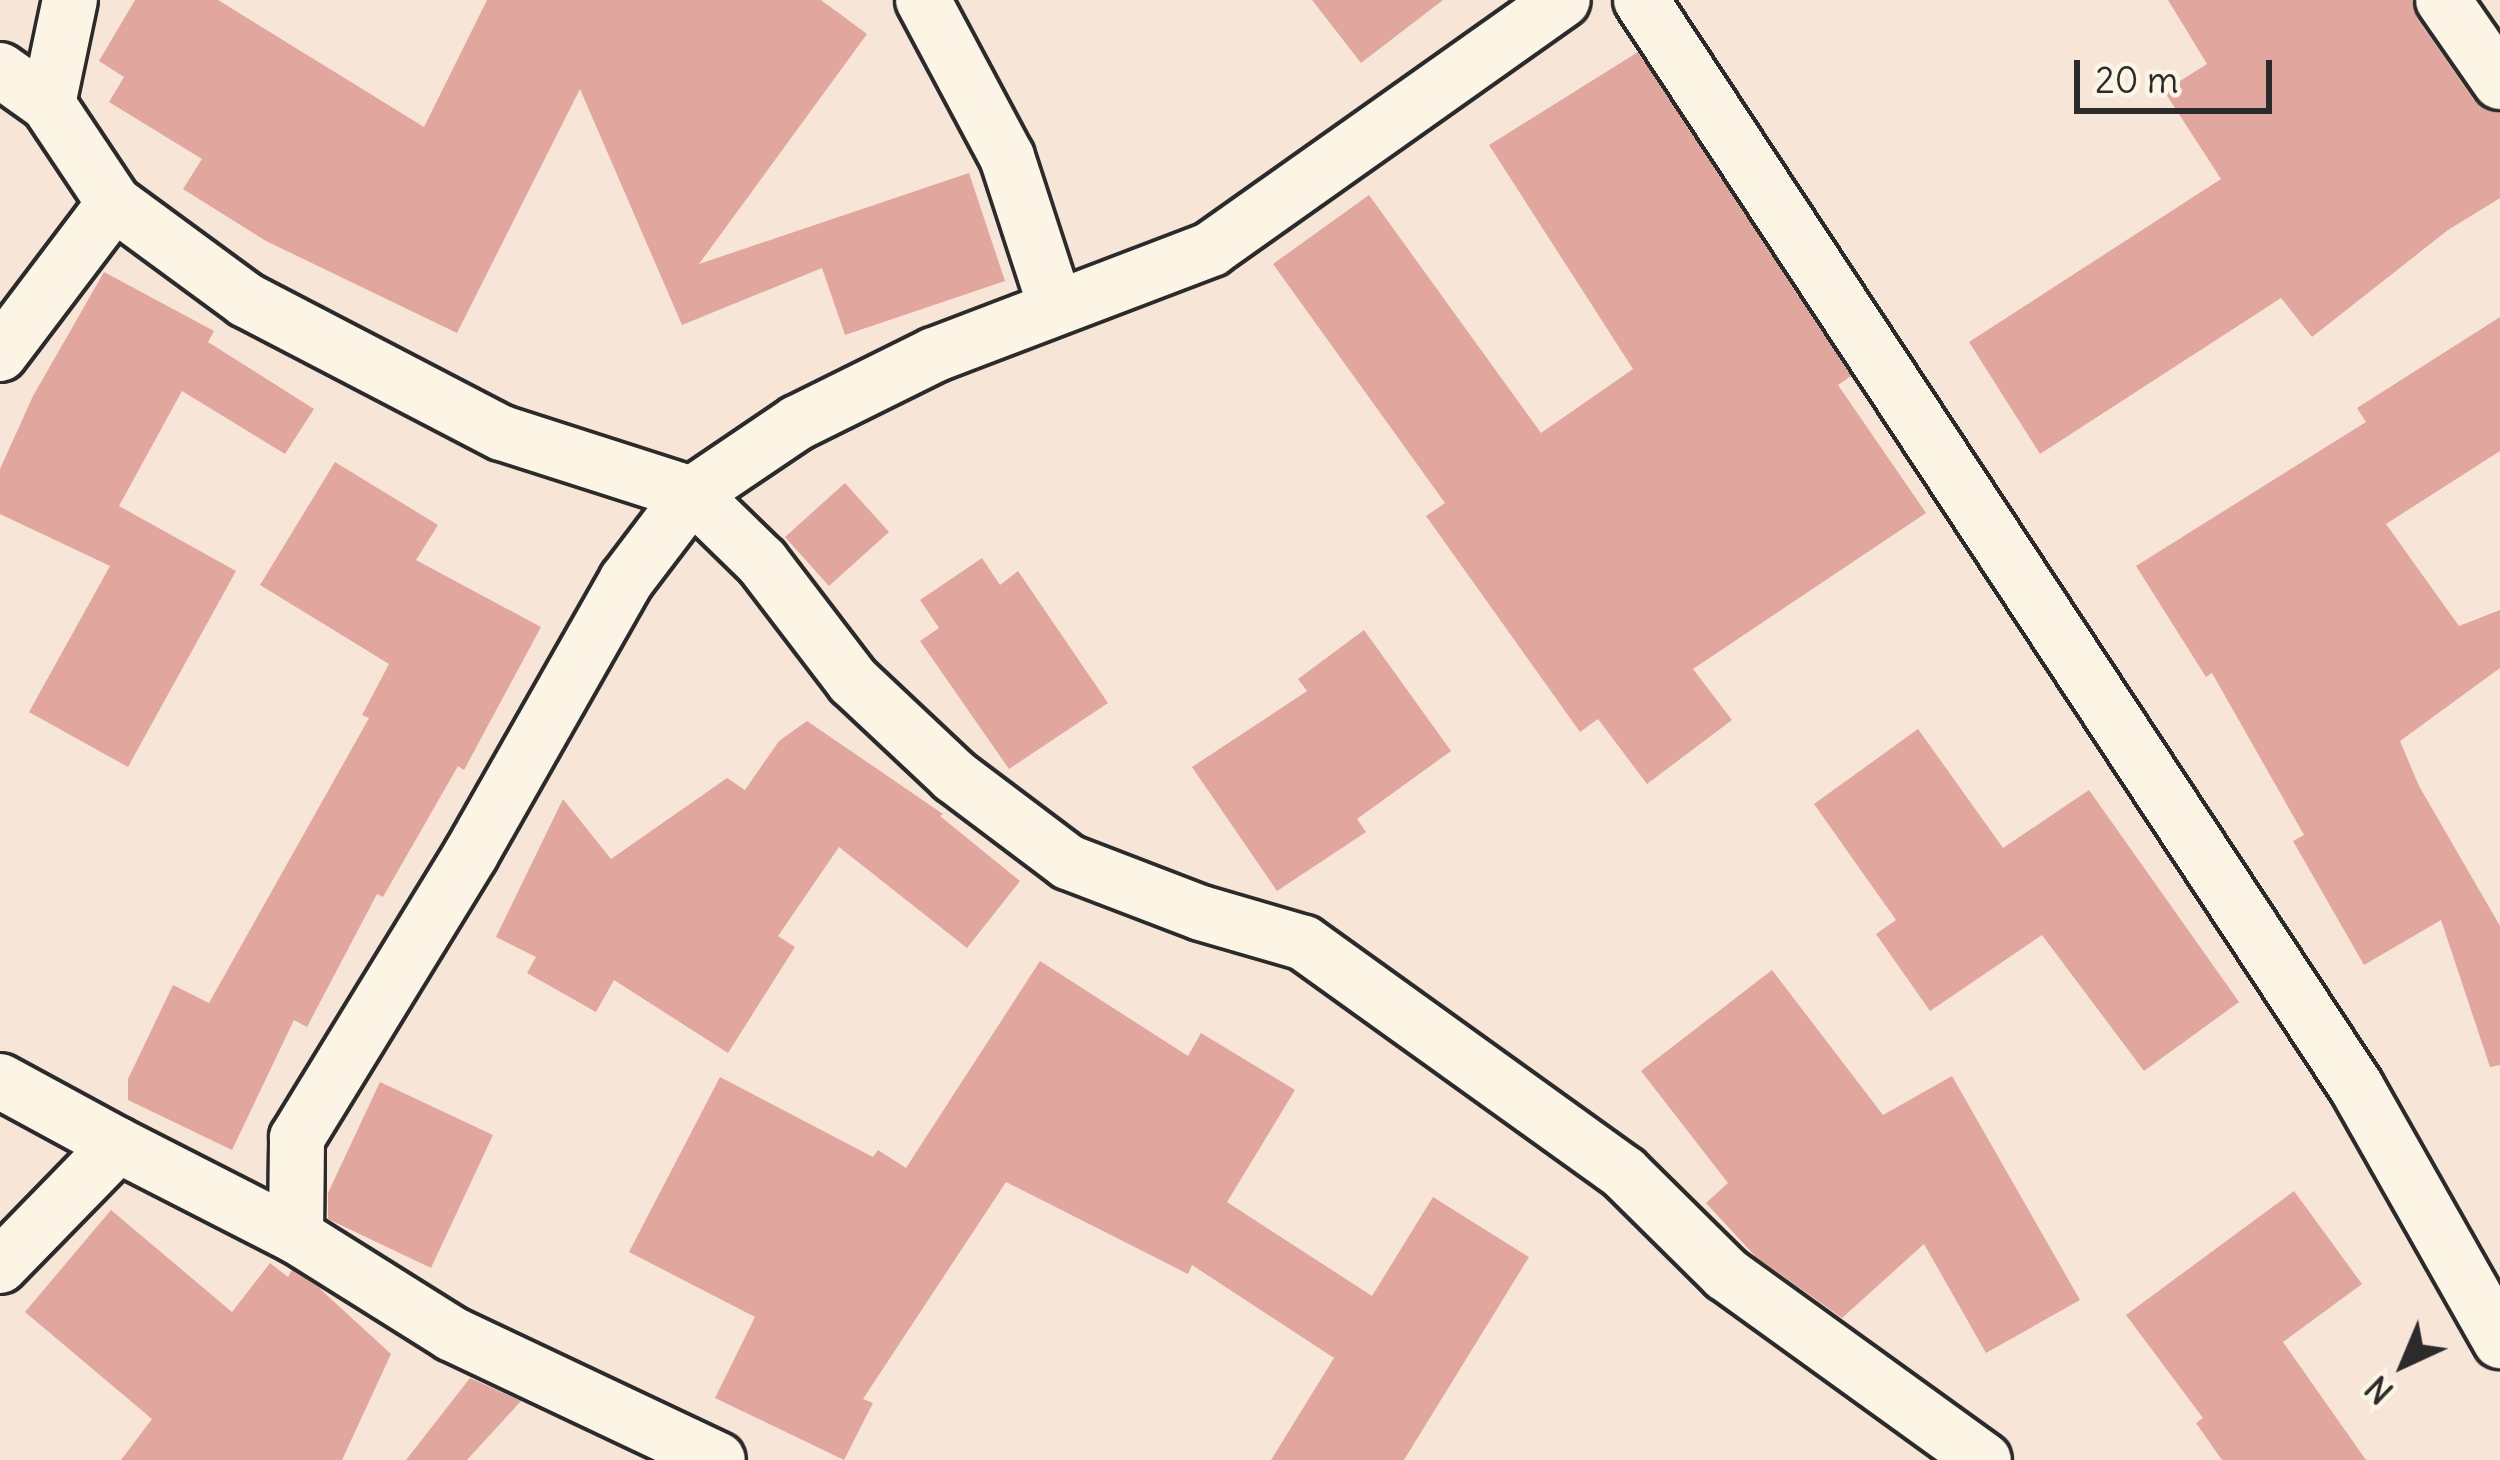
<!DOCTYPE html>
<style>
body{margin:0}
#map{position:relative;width:2500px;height:1460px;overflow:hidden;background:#f7e5d7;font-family:Delius,sans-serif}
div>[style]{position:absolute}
.building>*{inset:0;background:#e1a79f}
.roads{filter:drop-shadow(3px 0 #2b2b2b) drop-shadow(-3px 0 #2b2b2b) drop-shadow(0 3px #2b2b2b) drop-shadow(0 -3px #2b2b2b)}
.street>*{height:54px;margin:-27px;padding:0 27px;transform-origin:27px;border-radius:27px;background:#fcf5e5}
span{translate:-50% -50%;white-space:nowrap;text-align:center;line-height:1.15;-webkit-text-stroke:9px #fcf5e5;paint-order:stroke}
.north{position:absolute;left:2344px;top:1304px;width:120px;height:120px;-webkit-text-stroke:9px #fcf5e5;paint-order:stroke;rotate:224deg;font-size:33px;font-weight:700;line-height:48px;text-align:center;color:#2b2b2b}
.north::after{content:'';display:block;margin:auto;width:42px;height:54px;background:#2b2b2b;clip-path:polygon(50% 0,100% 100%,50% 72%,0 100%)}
.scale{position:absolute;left:2074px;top:60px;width:198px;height:54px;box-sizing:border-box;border:6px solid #2b2b2b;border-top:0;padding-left:15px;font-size:36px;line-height:42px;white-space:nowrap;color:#2b2b2b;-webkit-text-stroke:9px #fcf5e5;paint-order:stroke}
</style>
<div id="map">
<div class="building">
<i style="clip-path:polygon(135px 0,218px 0,424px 127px,487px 0,821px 0,867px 34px,699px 264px,969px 173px,1005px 281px,845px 335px,822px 268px,682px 325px,580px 89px,457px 333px,266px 241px,183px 189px,202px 159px,109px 102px,124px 77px,99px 61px)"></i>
<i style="clip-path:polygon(1312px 0,1443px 0,1361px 63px)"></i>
<i style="clip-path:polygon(2168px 0,2412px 0,2417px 18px,2474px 100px,2500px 113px,2500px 198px,2448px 230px,2312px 337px,2281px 298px,2040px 454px,1969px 342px,2221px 179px,2164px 91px,2207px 64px)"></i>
<i style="clip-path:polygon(1638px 52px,1851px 376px,1838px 385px,1926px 513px,1693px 669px,1732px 720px,1647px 784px,1598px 719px,1580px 732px,1426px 516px,1445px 503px,1273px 264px,1369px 195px,1541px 433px,1633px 369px,1489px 145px)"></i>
<i style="clip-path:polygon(104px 272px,214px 331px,208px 342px,314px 409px,285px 454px,182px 391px,119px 506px,236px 571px,128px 767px,29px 712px,110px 566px,0 514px,0 469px,33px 396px)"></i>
<i style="clip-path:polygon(2500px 317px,2500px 451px,2386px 524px,2459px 626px,2500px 610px,2500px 668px,2400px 741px,2419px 786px,2500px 926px,2500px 1065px,2490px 1067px,2441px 920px,2364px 965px,2293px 841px,2304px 835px,2212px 673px,2206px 677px,2136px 566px,2366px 422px,2357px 408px)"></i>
<i style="clip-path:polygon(335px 462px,438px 525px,416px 560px,541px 627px,464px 770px,458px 766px,383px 897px,377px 894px,307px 1027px,294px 1020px,232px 1150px,128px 1100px,128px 1079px,173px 985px,209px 1003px,369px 718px,362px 715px,389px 664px,260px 585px)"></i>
<i style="clip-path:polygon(845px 483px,889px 532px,829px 586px,785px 537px)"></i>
<i style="clip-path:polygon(982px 558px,1000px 585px,1018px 571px,1108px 703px,1009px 769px,920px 641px,939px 628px,920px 600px)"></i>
<i style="clip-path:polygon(1364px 630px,1451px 751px,1357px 819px,1366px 832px,1277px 891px,1192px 767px,1307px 691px,1298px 679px)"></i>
<i style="clip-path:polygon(807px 721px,943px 814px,940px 816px,1020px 881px,967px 948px,839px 847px,778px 936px,795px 947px,728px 1053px,614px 980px,596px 1012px,527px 973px,536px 957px,496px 937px,563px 799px,611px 859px,727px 778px,745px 790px,779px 741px)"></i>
<i style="clip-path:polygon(1918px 729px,2003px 848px,2089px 790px,2239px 1002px,2144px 1071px,2042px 935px,1930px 1011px,1876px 934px,1896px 920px,1814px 804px)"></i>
<i style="clip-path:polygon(1040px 961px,1188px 1056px,1201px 1033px,1295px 1090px,1227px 1202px,1372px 1296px,1433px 1197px,1529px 1257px,1404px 1460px,1271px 1460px,1334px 1358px,1192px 1265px,1188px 1274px,1006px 1182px,863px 1399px,873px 1403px,844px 1460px,715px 1398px,755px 1317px,629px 1252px,720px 1077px,873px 1157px,878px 1150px,906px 1168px)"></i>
<i style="clip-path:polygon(1772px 970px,1883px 1115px,1952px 1076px,2080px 1300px,1986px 1353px,1924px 1244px,1842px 1318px,1756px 1257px,1706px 1203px,1728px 1183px,1641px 1071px)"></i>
<i style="clip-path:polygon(380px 1082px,493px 1135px,431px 1268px,328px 1219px,328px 1193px)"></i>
<i style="clip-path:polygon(2294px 1191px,2362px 1284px,2283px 1342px,2366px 1460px,2222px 1460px,2196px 1423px,2203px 1418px,2126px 1315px)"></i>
<i style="clip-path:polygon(111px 1210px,232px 1312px,270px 1263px,288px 1277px,292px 1270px,318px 1287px,391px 1354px,342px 1460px,121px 1460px,152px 1419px,25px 1312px)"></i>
<i style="clip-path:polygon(470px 1378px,521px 1401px,467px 1460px,406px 1460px)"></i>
</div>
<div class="roads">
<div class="street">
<i style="left:923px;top:0;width:178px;rotate:61.9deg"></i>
<i style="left:1007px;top:157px;width:156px;rotate:72deg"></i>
<i style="left:1641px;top:0;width:1302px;rotate:56.65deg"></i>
<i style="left:2357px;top:1088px;width:291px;rotate:60.5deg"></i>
<i style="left:2443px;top:0;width:100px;rotate:55.2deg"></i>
<i style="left:0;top:70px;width:59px;rotate:35.3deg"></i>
<i style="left:48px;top:104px;width:119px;rotate:56.3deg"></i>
<i style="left:48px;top:104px;width:106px;rotate:-78.1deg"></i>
<i style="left:0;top:354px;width:189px;rotate:-52.9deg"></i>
<i style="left:114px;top:203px;width:164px;rotate:36.3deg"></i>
<i style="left:246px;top:300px;width:288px;rotate:27.5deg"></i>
<i style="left:502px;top:433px;width:200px;rotate:17.8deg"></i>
<i style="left:692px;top:494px;width:127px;rotate:-34.1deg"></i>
<i style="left:797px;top:423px;width:153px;rotate:-26.4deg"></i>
<i style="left:934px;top:355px;width:297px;rotate:-20.9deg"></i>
<i style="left:1211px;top:249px;width:431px;rotate:-35.3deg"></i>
<i style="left:0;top:1081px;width:134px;rotate:28.5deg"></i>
<i style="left:296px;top:1236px;width:98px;rotate:-89.4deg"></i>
<i style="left:297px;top:1138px;width:333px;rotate:-58.5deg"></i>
<i style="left:471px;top:854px;width:314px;rotate:-60.4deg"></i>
<i style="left:626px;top:581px;width:109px;rotate:-52.8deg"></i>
<i style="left:692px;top:494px;width:98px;rotate:44.2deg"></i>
<i style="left:762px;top:562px;width:150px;rotate:52.6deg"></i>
<i style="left:853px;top:681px;width:139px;rotate:43.2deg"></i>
<i style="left:954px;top:776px;width:143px;rotate:37deg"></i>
<i style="left:1068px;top:862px;width:142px;rotate:21deg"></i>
<i style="left:1201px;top:913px;width:107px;rotate:16.2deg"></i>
<i style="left:1304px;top:943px;width:394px;rotate:35.7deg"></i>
<i style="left:1624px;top:1173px;width:144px;rotate:44.7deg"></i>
<i style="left:1726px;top:1274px;width:318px;rotate:35.8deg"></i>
<i style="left:0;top:1266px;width:169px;rotate:-45.7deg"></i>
<i style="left:118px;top:1145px;width:200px;rotate:27.1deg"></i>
<i style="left:296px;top:1236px;width:184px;rotate:32.1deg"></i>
<i style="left:452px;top:1334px;width:294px;rotate:25.3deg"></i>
</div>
</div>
<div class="north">N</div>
<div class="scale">20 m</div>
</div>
